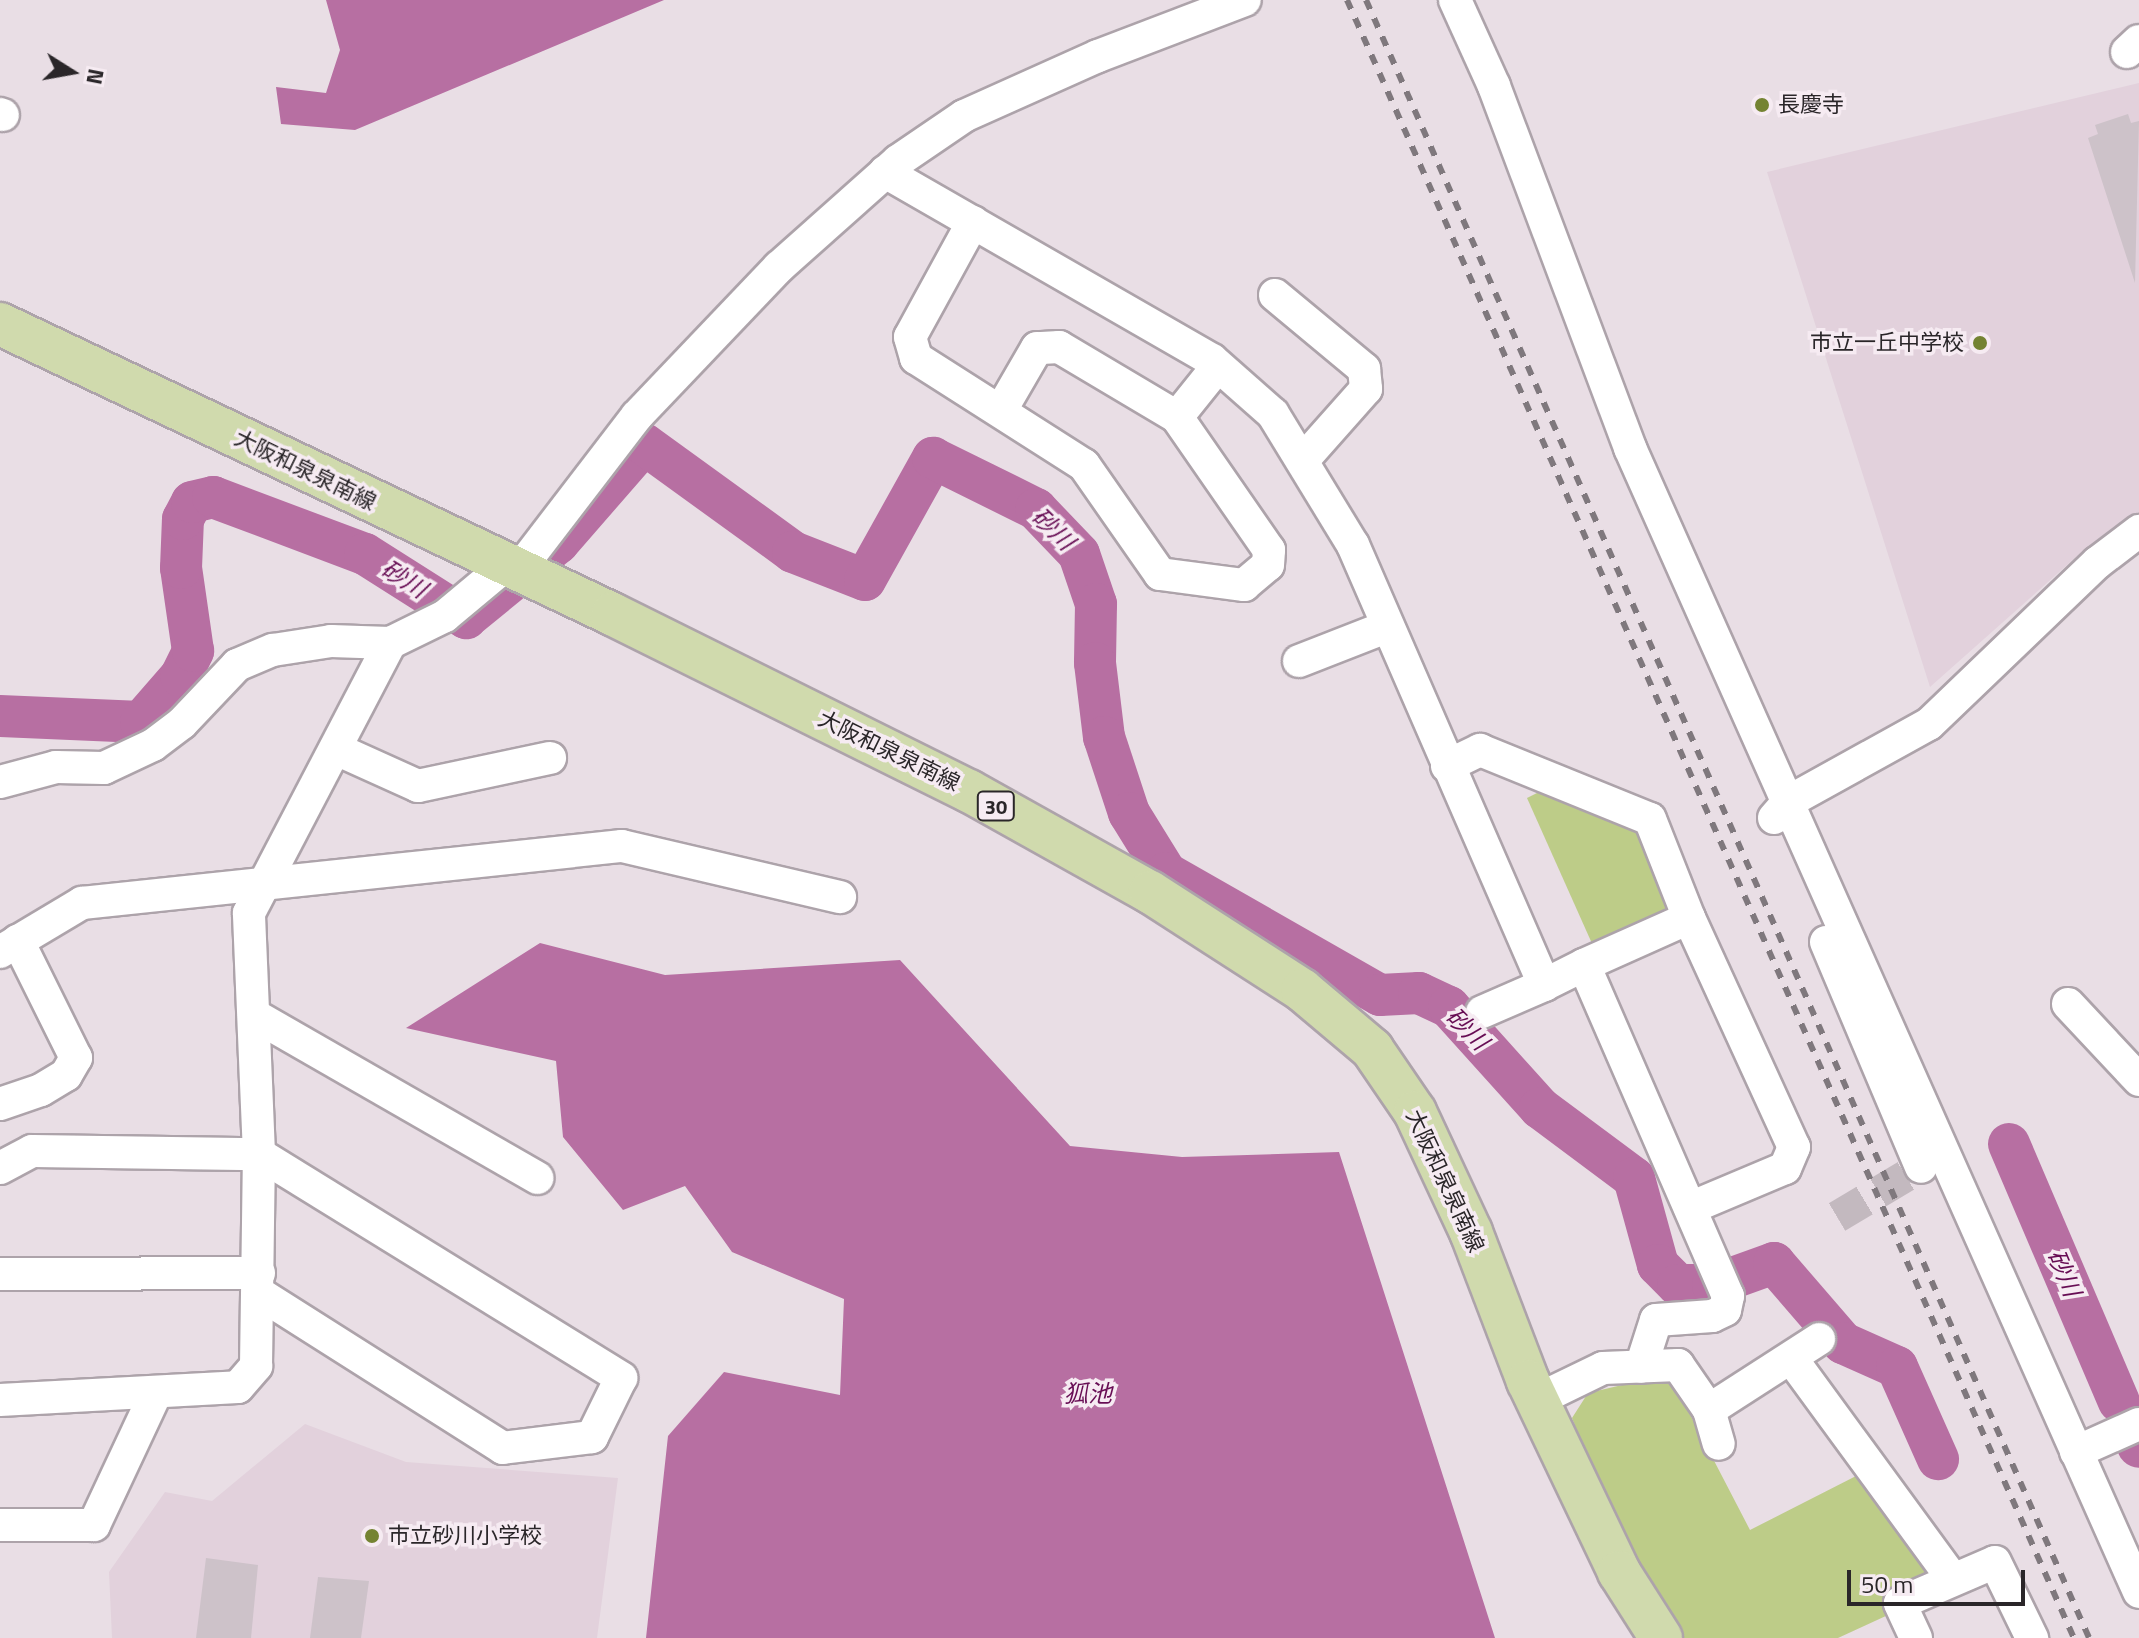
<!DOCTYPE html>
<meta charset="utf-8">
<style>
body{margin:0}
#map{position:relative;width:2139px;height:1638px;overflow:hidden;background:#e9dee5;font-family:"Titillium Web","Noto Sans JP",sans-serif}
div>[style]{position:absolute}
.built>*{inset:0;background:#e2d1dc}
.green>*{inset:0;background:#bdcc88}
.water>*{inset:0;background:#b76fa2}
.river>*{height:42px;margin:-21px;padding:0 21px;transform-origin:21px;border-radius:21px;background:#b76fa2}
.building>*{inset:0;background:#cdc2c9}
.minor-tunnel>*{height:32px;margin-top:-16px;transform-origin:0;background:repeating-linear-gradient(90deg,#c3b9bf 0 32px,transparent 0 48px)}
.roads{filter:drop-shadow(2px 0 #ada3aa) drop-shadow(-2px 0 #ada3aa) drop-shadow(0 2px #ada3aa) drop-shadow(0 -2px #ada3aa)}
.minor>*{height:32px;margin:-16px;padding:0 16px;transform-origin:16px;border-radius:16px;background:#fff}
.major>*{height:42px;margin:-21px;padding:0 21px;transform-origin:21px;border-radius:21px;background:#d0daad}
.rail>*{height:6px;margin-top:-3px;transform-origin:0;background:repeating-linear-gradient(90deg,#7f787d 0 10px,transparent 0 20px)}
.dots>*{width:22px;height:22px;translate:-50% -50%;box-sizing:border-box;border:4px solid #f6ebf2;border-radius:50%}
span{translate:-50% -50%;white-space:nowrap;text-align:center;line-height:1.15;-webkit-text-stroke:7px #f6ebf2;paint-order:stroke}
.shield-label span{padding:2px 6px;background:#f6ebf2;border:2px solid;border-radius:6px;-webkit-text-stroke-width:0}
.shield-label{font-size:20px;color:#2a2629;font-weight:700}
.poi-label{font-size:22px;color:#2a2629}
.left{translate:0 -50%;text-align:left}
.right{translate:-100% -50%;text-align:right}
.street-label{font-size:22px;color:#2a2629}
.water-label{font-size:24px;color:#670d54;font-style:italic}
.north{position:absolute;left:32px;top:32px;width:80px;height:80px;-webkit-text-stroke:6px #f6ebf2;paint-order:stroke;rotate:101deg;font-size:22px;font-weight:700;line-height:32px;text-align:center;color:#2a2629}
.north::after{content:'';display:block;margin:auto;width:28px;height:36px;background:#2a2629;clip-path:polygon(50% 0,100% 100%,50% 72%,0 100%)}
.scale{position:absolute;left:1847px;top:1570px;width:178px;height:36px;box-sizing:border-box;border:4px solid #2a2629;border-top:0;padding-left:10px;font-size:24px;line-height:28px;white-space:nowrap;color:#2a2629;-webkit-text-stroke:6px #f6ebf2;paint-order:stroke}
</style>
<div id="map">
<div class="built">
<i style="clip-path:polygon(2139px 83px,2139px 514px,2076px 557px,1930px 687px,1767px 172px)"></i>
<i style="clip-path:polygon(305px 1424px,406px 1462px,618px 1478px,597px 1638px,112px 1638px,109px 1572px,165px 1492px,212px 1501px)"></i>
</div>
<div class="green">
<i style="clip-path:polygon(1547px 788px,1640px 828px,1671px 901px,1665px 915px,1594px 948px,1527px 798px)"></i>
<i style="clip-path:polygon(1669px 1374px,1750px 1530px,1858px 1475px,1931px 1577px,1887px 1599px,1888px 1615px,1838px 1638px,1679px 1638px,1609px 1511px,1572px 1418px,1588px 1393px)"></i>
</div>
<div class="water">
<i style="clip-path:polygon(326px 0,664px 0,355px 130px,281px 124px,276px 87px,326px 93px,340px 50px)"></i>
<i style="clip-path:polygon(540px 943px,665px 975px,900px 960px,1070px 1146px,1182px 1157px,1339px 1152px,1495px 1638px,646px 1638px,668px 1436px,724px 1372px,840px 1395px,844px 1299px,732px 1252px,685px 1186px,623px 1210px,563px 1137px,556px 1061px,406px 1028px)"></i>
</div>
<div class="river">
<i style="left:0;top:716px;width:141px;rotate:2.4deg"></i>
<i style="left:141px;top:722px;width:61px;rotate:-49deg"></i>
<i style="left:181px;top:676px;width:28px;rotate:-64deg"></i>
<i style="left:193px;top:651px;width:84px;rotate:-98.2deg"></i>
<i style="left:181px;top:568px;width:49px;rotate:-87.7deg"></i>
<i style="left:183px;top:519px;width:19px;rotate:-62deg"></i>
<i style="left:192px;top:502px;width:22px;rotate:-13deg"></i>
<i style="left:213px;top:497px;width:162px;rotate:20.6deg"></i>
<i style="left:365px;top:554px;width:120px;rotate:32.4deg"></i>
<i style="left:466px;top:618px;width:119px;rotate:-39.2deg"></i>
<i style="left:558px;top:543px;width:131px;rotate:-49deg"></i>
<i style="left:644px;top:444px;width:184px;rotate:35.9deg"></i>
<i style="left:793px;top:552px;width:77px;rotate:21.3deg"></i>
<i style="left:865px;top:580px;width:140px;rotate:-60.9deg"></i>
<i style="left:933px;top:458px;width:115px;rotate:26.3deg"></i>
<i style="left:1036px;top:509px;width:62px;rotate:46.3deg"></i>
<i style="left:1079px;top:554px;width:53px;rotate:71.2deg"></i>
<i style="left:1096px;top:604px;width:59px;rotate:91deg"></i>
<i style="left:1095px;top:663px;width:75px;rotate:83.1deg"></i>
<i style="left:1104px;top:737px;width:80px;rotate:71.8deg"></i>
<i style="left:1129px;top:813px;width:70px;rotate:58.3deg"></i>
<i style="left:1166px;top:873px;width:246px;rotate:29.7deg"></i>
<i style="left:1380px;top:995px;width:39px;rotate:-3deg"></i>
<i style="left:1419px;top:993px;width:33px;rotate:25deg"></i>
<i style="left:1449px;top:1007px;width:136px;rotate:48deg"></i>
<i style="left:1540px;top:1108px;width:117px;rotate:36.7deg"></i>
<i style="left:1634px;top:1178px;width:90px;rotate:74.6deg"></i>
<i style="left:1658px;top:1265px;width:28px;rotate:45deg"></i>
<i style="left:1678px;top:1285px;width:35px"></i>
<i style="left:1713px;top:1285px;width:65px;rotate:-19.8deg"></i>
<i style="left:1774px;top:1263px;width:106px;rotate:49.2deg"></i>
<i style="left:1843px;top:1343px;width:59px;rotate:24deg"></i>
<i style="left:1897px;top:1367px;width:101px;rotate:66deg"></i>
<i style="left:2009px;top:1144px;width:280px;rotate:66.9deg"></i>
<i style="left:2138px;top:1446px;width:1px;rotate:45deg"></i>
</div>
<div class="building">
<i style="clip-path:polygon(2128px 114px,2131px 123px,2139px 121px,2135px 283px,2088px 138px,2098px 134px,2095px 125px)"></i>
<i style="clip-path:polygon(206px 1558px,258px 1565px,251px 1638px,196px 1638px)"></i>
<i style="clip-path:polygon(318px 1577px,369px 1581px,361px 1638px,310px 1638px)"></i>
</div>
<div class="minor-tunnel">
<i style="left:1837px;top:1217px;width:98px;rotate:-30.8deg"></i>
</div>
<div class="roads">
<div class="minor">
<i style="left:1455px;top:0;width:94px;rotate:65.6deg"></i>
<i style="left:1494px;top:86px;width:387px;rotate:69.4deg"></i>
<i style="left:1630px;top:448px;width:1252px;rotate:66.01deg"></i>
<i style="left:2127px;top:52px;width:16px;rotate:-43deg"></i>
<i style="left:0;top:114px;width:3px;rotate:18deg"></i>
<i style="left:885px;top:172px;width:377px;rotate:29.9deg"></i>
<i style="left:1212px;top:360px;width:81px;rotate:41.5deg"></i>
<i style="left:1273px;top:414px;width:153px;rotate:58.6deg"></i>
<i style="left:1353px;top:545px;width:480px;rotate:66.5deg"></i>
<i style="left:1544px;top:985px;width:45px;rotate:-26.6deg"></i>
<i style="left:1584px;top:965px;width:361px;rotate:66.5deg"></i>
<i style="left:1728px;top:1296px;width:14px;rotate:102deg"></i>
<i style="left:1725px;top:1310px;width:14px;rotate:155deg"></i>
<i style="left:1712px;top:1316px;width:56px;rotate:175.9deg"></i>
<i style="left:1656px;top:1320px;width:49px;rotate:107.7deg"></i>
<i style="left:973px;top:222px;width:131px;rotate:118.7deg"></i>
<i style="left:910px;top:337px;width:22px;rotate:74deg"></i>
<i style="left:916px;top:358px;width:199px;rotate:32.5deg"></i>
<i style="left:1084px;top:465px;width:133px;rotate:55.1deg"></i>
<i style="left:1160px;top:574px;width:85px;rotate:7.5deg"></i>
<i style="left:1244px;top:585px;width:31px;rotate:-40deg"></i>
<i style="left:1268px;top:565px;width:15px;rotate:-86deg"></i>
<i style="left:1269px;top:550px;width:162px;rotate:-124.7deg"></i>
<i style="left:1177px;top:417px;width:137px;rotate:-149.3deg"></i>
<i style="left:1059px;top:347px;width:22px;rotate:177deg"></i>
<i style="left:1037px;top:348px;width:72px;rotate:120.1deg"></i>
<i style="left:1275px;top:295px;width:116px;rotate:39.7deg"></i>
<i style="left:1364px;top:369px;width:20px;rotate:84deg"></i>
<i style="left:1366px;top:389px;width:96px;rotate:131.6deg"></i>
<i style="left:1177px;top:417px;width:65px;rotate:-51.2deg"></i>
<i style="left:518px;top:571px;width:195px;rotate:-52.5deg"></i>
<i style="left:637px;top:416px;width:206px;rotate:-46.4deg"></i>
<i style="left:779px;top:267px;width:159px;rotate:-41.7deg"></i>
<i style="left:898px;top:161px;width:80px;rotate:-34.3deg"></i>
<i style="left:964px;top:116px;width:147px;rotate:-24.1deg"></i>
<i style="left:1098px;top:56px;width:157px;rotate:-20.9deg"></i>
<i style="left:1299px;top:661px;width:93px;rotate:-21.3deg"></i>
<i style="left:336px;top:749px;width:90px;rotate:24.3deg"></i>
<i style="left:418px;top:786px;width:135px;rotate:-12deg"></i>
<i style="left:1447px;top:766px;width:37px;rotate:-26deg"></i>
<i style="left:1480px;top:750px;width:183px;rotate:22.1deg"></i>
<i style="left:1650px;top:819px;width:106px;rotate:68.5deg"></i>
<i style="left:1689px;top:918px;width:115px;rotate:155.9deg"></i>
<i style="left:0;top:782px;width:58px;rotate:-15deg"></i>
<i style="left:56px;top:767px;width:48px;rotate:1.2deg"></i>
<i style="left:104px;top:768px;width:54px;rotate:-25.1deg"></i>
<i style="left:153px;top:745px;width:36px;rotate:-37deg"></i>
<i style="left:182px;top:723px;width:80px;rotate:-46.5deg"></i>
<i style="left:237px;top:665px;width:39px;rotate:-23deg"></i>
<i style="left:273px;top:650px;width:59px;rotate:-8.8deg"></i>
<i style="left:331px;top:641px;width:59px;rotate:1.9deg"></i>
<i style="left:390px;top:643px;width:61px;rotate:-26.1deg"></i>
<i style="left:445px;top:616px;width:78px;rotate:-39.8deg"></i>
<i style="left:1774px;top:818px;width:21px;rotate:-49deg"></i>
<i style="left:1788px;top:802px;width:161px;rotate:-29deg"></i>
<i style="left:1929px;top:724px;width:233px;rotate:-43.8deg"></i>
<i style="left:2097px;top:563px;width:53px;rotate:-37.3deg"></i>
<i style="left:1689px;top:918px;width:252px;rotate:65.4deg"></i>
<i style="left:1794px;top:1147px;width:23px;rotate:113deg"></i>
<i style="left:1785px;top:1168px;width:103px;rotate:157.2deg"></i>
<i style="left:1826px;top:942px;width:244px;rotate:67.1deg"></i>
<i style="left:0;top:952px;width:96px;rotate:-30.9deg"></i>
<i style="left:82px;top:903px;width:543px;rotate:-6.03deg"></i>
<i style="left:622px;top:846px;width:224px;rotate:13.2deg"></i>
<i style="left:2068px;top:1004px;width:104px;rotate:46.9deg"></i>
<i style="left:1482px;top:1012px;width:68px;rotate:-23.5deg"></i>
<i style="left:254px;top:1015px;width:327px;rotate:29.9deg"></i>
<i style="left:0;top:1104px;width:43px;rotate:-18.9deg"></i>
<i style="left:41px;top:1090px;width:29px;rotate:-31deg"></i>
<i style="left:66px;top:1075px;width:20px;rotate:-60deg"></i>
<i style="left:76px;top:1058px;width:131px;rotate:-116.4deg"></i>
<i style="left:0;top:1168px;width:36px;rotate:-28deg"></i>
<i style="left:32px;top:1151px;width:227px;rotate:0.8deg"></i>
<i style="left:259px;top:1154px;width:426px;rotate:31.7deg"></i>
<i style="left:621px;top:1378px;width:66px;rotate:116.2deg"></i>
<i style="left:592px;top:1437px;width:90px;rotate:173deg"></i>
<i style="left:503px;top:1448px;width:289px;rotate:-147.6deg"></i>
<i style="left:0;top:1274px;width:259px;rotate:-0.2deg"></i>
<i style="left:1791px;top:1358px;width:274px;rotate:53.8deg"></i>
<i style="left:0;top:1400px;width:238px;rotate:-3.1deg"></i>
<i style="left:238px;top:1387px;width:28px;rotate:-49deg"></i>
<i style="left:256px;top:1366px;width:212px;rotate:-89.2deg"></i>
<i style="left:259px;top:1154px;width:241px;rotate:-92.4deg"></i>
<i style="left:249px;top:913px;width:305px;rotate:-62.4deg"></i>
<i style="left:1537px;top:1400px;width:73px;rotate:-25.9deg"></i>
<i style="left:1603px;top:1368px;width:75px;rotate:-2.3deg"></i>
<i style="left:1678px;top:1365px;width:55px;rotate:55.4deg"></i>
<i style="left:1709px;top:1410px;width:35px;rotate:74deg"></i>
<i style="left:1709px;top:1410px;width:131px;rotate:-32.8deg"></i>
<i style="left:2076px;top:1452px;width:69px;rotate:-24deg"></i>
<i style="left:0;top:1525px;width:94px"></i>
<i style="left:94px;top:1525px;width:144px;rotate:-64.9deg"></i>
<i style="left:1916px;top:1638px;width:38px;rotate:-115deg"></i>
<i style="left:1900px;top:1603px;width:103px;rotate:-23.3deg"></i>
<i style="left:1995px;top:1562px;width:85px;rotate:64deg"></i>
</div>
<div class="major">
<i style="left:0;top:324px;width:677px;rotate:25.35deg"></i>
<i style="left:612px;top:614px;width:398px;rotate:26.4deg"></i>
<i style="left:969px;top:791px;width:207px;rotate:29.2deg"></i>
<i style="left:1150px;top:892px;width:181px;rotate:32.8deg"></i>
<i style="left:1302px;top:990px;width:92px;rotate:40.1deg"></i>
<i style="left:1372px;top:1049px;width:76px;rotate:55.7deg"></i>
<i style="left:1415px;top:1112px;width:132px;rotate:65deg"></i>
<i style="left:1471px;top:1232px;width:160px;rotate:69.1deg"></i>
<i style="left:1528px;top:1381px;width:212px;rotate:64.5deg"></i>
<i style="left:1619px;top:1572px;width:78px;rotate:57.5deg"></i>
</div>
</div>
<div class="rail">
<i style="left:1347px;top:0;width:1792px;rotate:66.07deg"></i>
<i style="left:1366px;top:0;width:1790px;rotate:66.18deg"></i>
</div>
<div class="dots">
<i style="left:1762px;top:105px;background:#748332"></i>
<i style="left:1980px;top:343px;background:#748332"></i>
<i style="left:372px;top:1536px;background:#748332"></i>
</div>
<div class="shield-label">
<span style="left:996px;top:806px">30</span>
</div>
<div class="poi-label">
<span class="left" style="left:1778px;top:105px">長慶寺</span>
<span class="right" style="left:1964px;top:343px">市立一丘中学校</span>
<span class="left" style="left:388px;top:1536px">市立砂川小学校</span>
</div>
<div class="street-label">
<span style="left:305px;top:470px;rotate:26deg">大阪和泉泉南線</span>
<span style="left:889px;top:751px;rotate:26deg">大阪和泉泉南線</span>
<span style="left:1445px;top:1181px;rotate:65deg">大阪和泉泉南線</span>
</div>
<div class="water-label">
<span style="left:1053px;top:529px;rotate:44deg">砂川</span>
<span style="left:404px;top:579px;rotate:32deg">砂川</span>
<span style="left:1467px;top:1029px;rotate:45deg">砂川</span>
<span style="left:2064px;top:1273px;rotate:67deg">砂川</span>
<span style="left:1088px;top:1394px">狐池</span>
</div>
<div class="north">N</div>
<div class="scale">50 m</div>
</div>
